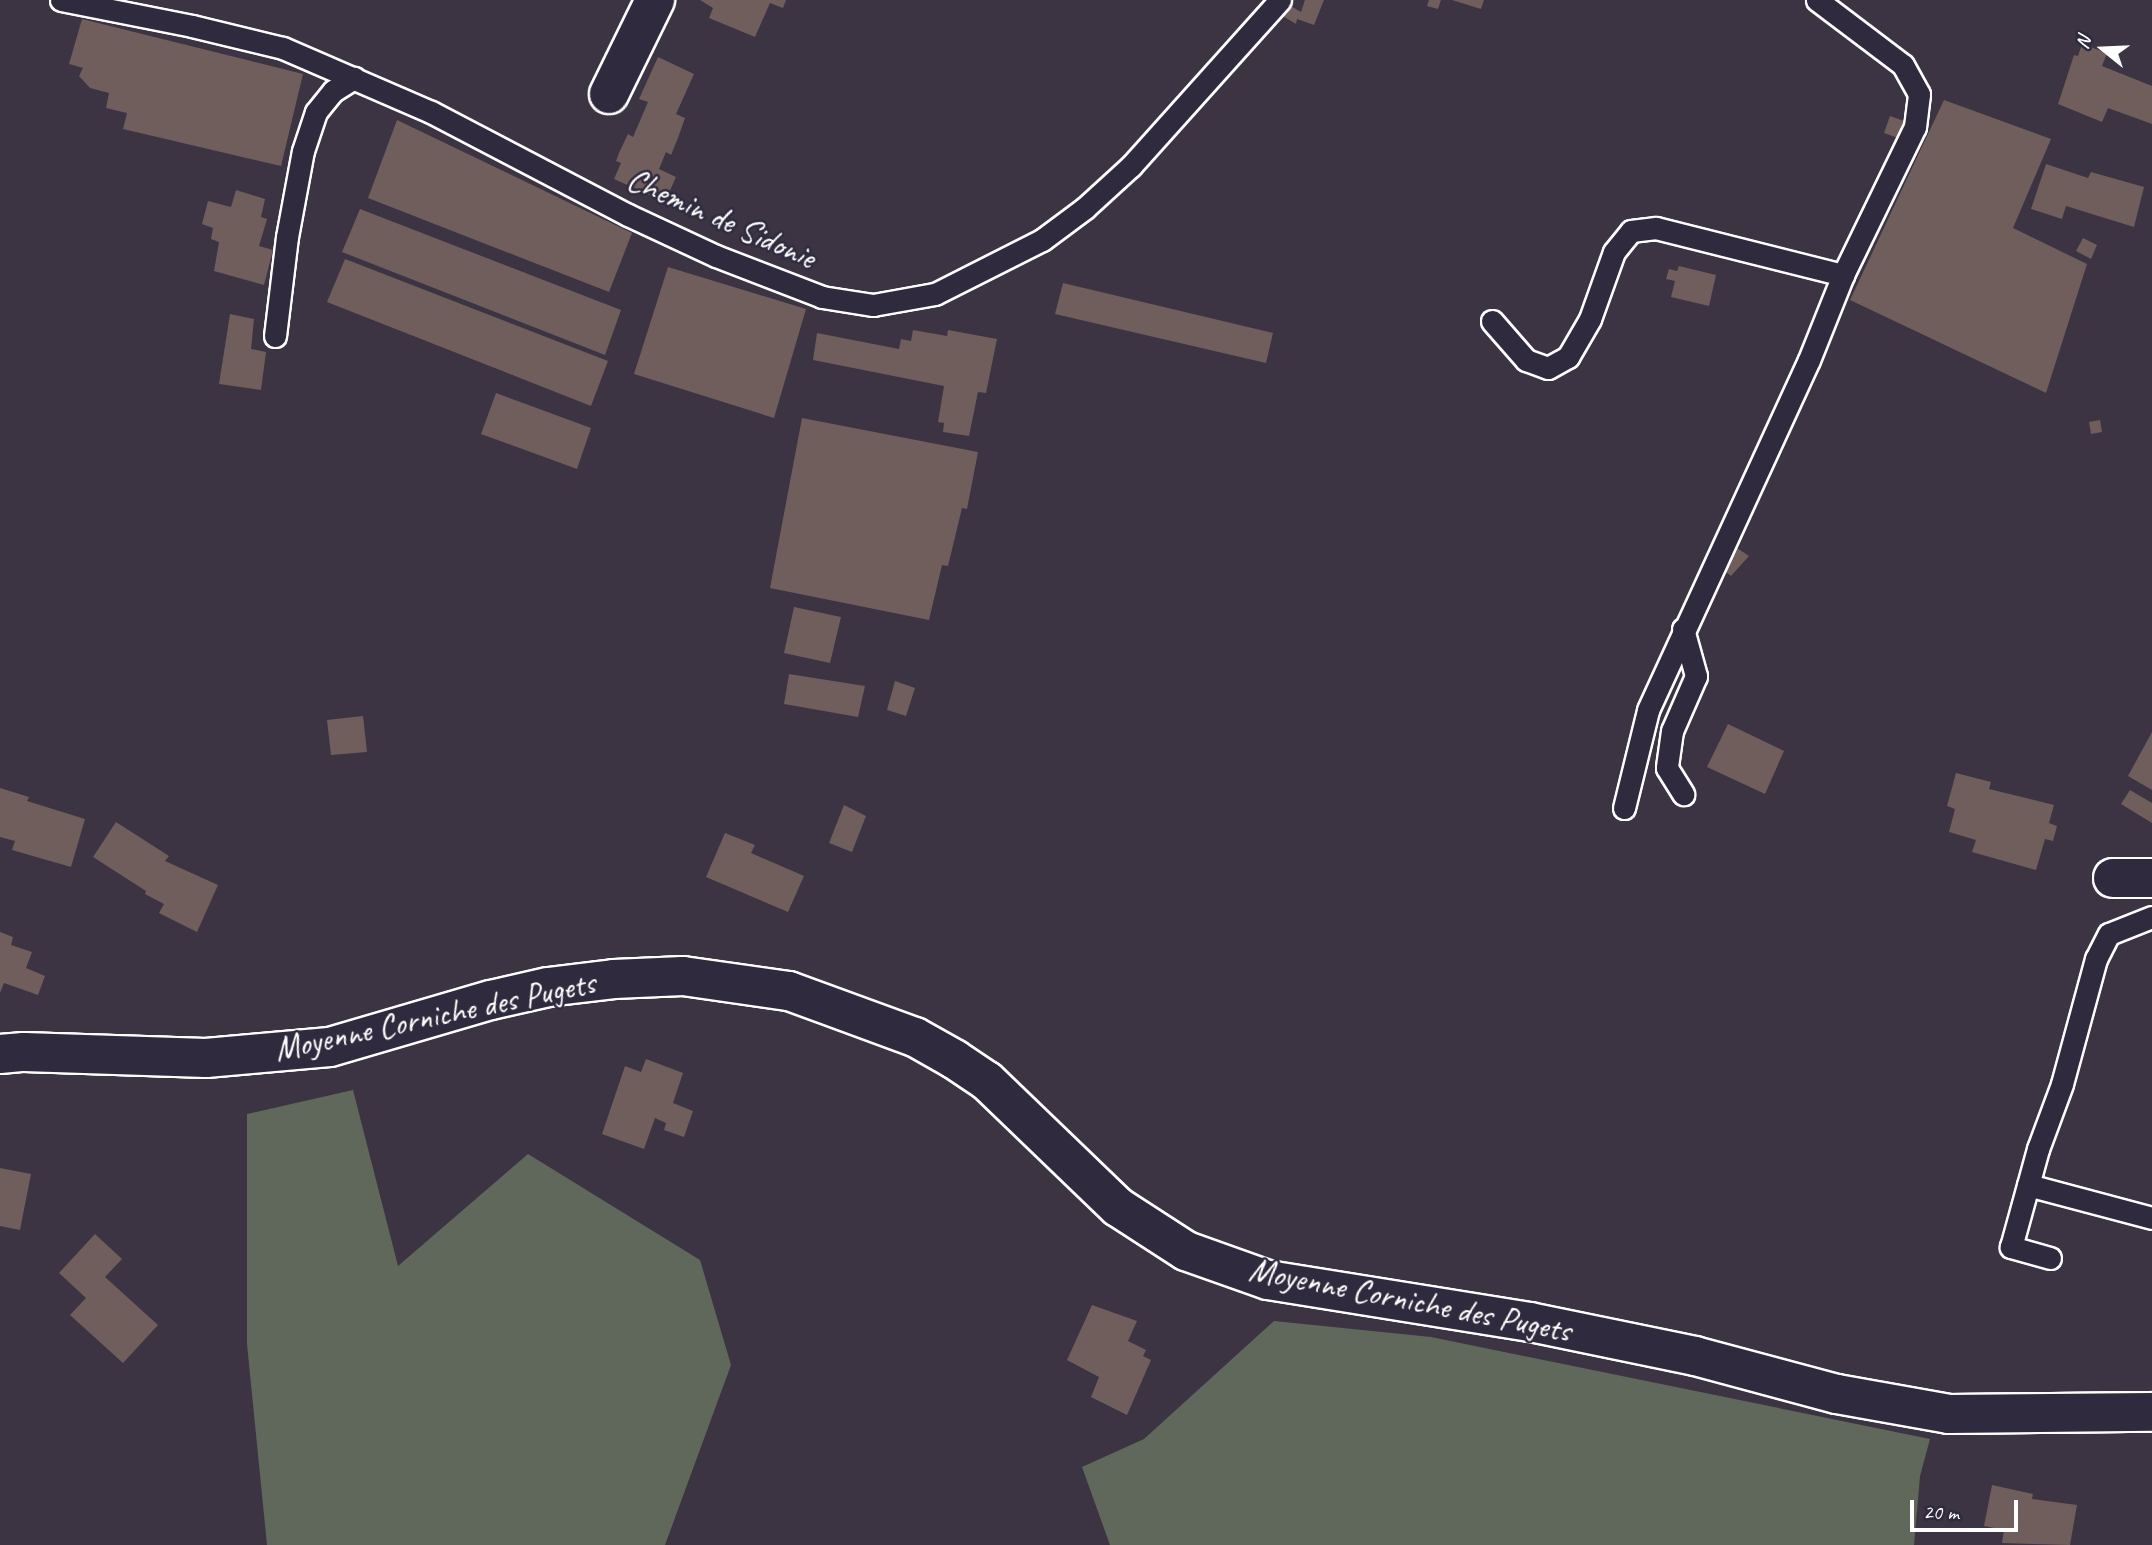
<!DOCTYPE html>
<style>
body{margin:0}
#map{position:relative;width:2152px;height:1545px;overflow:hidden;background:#3c3443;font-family:Caveat,sans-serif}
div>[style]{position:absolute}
.green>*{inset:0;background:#60685b}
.building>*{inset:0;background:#6f5e5c}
.roads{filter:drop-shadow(2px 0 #fff) drop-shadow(-2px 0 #fff) drop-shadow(0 2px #fff) drop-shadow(0 -2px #fff)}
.service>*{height:21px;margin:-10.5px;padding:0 10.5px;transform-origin:10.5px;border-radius:10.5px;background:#2f2a3d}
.minor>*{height:38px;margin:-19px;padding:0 19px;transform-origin:19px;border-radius:19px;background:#2f2a3d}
.tertiary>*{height:38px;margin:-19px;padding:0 19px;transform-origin:19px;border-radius:19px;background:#2f2a3d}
span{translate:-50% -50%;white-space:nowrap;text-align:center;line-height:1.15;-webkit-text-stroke:5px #2f2a3d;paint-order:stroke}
.street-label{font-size:33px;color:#fff}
.north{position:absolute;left:2068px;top:14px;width:70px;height:70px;-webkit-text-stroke:5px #2f2a3d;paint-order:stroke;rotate:288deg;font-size:19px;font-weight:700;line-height:28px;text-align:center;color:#fff}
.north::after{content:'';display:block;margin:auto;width:24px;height:32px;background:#fff;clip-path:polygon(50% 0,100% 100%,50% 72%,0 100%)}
.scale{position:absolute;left:1910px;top:1500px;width:108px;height:32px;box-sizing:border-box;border:4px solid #fff;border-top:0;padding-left:9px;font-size:21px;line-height:24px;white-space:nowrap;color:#fff;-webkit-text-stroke:5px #2f2a3d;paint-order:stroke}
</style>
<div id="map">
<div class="green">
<i style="clip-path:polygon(353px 1090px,398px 1266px,528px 1154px,700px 1260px,731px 1365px,665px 1545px,267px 1545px,247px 1344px,247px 1114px)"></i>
<i style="clip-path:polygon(1274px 1321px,1431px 1337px,1930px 1439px,1920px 1476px,1914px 1545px,1110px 1545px,1082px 1467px,1144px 1439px)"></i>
</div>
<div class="building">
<i style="clip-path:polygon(700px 0,786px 0,783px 8px,770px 3px,755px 37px,709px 18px,713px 8px)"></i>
<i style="clip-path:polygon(1305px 0,1324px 0,1314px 25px,1297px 19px,1296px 24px,1279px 14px,1287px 4px,1301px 12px)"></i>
<i style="clip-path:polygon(1429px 0,1441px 0,1438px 9px,1427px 6px)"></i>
<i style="clip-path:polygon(1452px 0,1484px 0,1481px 9px)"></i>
<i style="clip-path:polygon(82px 19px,303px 74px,281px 166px,123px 129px,127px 113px,106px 108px,109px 93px,90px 88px,79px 76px,83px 68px,69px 64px)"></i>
<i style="clip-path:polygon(2082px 44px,2107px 53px,2102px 66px,2152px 86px,2152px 124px,2108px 108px,2102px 122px,2058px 104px,2074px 55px,2078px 56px)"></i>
<i style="clip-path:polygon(658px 57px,694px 74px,676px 114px,685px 118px,678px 138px,671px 155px,666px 152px,659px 169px,676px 177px,665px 202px,614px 179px,621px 163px,616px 161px,619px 153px,628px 134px,633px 137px,648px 102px,639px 99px)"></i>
<i style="clip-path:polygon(1944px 100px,2051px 139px,2013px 228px,2087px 264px,2046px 393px,1850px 300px)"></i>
<i style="clip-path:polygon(1890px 116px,1904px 121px,1898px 138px,1884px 133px)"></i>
<i style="clip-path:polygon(397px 120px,632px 233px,609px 292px,368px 198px)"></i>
<i style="clip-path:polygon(2046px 164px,2088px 178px,2091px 172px,2144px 187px,2134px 227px,2066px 206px,2062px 219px,2031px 209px)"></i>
<i style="clip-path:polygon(236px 190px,265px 199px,261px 217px,267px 219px,259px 246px,273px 250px,264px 285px,214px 271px,219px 242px,211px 239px,213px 228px,202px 224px,208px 201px,231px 207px)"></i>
<i style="clip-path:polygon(360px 209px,621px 310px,605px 355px,342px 252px)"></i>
<i style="clip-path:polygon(2083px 238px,2097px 245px,2091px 259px,2076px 251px)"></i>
<i style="clip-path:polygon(345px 259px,608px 361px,591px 406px,327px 302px)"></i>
<i style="clip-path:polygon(1679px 266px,1716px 275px,1709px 306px,1671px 297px,1675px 281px,1666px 279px,1669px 269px,1677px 271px)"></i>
<i style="clip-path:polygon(668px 267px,806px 309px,774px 418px,634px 374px)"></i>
<i style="clip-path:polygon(1063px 283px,1273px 333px,1266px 363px,1055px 314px)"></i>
<i style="clip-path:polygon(230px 314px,254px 319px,251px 349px,266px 352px,261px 390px,219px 384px)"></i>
<i style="clip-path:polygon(913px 330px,947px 336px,948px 330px,997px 339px,986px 393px,978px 392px,969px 436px,943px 432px,944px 423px,938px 422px,944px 386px,813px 360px,817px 333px,899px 349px,901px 339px,911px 341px)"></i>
<i style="clip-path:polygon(496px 393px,591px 428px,577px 469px,481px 434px)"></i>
<i style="clip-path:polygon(802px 418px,978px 452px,967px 509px,962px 508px,948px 566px,942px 565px,929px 620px,770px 588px)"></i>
<i style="clip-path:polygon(2100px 420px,2102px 432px,2091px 434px,2089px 422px)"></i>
<i style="clip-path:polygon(1734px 546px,1749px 556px,1731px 576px,1720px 567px)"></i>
<i style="clip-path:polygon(794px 607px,841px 617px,830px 663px,784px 653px)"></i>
<i style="clip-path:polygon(789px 674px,865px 686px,858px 717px,784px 704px)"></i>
<i style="clip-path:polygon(895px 681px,915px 688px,906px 716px,887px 710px)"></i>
<i style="clip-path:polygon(363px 716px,367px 752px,331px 755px,327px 720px)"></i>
<i style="clip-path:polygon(1728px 724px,1784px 751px,1765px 794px,1707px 767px)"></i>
<i style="clip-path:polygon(2152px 732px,2152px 790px,2128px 776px)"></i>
<i style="clip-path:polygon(1956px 773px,1991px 782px,1989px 789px,2054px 805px,2049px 823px,2057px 826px,2053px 841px,2045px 839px,2036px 870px,1972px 852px,1976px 840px,1949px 832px,1955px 809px,1947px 806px)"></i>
<i style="clip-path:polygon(0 788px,29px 797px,27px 801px,85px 819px,71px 867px,12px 850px,15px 841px,0 837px)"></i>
<i style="clip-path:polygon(2130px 790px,2152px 803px,2152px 823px,2121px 804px)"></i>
<i style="clip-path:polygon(844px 805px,866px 816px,852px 852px,829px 843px)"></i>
<i style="clip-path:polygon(116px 822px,169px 856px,165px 861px,218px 885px,197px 932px,159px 913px,164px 904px,145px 894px,146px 891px,93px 857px)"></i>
<i style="clip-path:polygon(725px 833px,755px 845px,751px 853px,804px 876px,788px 912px,706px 877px)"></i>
<i style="clip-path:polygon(0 932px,13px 937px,11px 945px,32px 952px,26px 968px,45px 976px,38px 995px,4px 983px,0 993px)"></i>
<i style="clip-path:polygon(646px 1059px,683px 1073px,673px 1103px,693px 1111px,684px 1137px,664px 1130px,666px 1123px,655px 1118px,644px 1149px,602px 1134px,625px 1066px,641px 1072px)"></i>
<i style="clip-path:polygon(0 1168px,31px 1174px,20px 1230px,0 1226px)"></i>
<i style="clip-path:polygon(95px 1234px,122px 1259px,105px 1277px,158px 1325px,123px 1363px,70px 1315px,86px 1298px,59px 1273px)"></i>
<i style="clip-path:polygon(1092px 1305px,1137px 1321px,1128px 1341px,1146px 1350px,1143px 1356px,1151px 1360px,1127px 1415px,1091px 1397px,1099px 1377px,1067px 1360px)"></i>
<i style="clip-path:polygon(1992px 1485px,2033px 1494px,2032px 1499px,2077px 1505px,2070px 1545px,2002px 1543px,2004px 1530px,1984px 1526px)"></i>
</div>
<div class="roads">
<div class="service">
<i style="left:61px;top:0;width:134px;rotate:11.2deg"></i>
<i style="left:192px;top:26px;width:94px;rotate:13.6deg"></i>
<i style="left:283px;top:48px;width:161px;rotate:23.4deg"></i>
<i style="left:431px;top:112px;width:222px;rotate:27.6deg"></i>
<i style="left:628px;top:215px;width:97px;rotate:25deg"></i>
<i style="left:716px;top:256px;width:114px;rotate:21.1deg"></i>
<i style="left:822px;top:297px;width:52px;rotate:8.9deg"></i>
<i style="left:873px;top:305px;width:63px;rotate:-10.1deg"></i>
<i style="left:935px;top:294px;width:120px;rotate:-26.8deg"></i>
<i style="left:1042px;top:240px;width:54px;rotate:-36.7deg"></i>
<i style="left:1085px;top:208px;width:62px;rotate:-42.4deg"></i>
<i style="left:1131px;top:166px;width:223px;rotate:-48.1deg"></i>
<i style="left:1492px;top:321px;width:52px;rotate:48.9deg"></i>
<i style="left:1526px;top:360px;width:23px;rotate:20deg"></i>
<i style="left:1548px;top:368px;width:23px;rotate:-29deg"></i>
<i style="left:1568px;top:357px;width:44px;rotate:-59.9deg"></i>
<i style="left:1590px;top:319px;width:71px;rotate:-70.3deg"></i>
<i style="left:1614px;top:252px;width:27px;rotate:-51deg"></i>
<i style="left:1631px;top:231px;width:25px;rotate:-7deg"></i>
<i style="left:1656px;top:228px;width:193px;rotate:14.1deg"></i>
<i style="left:275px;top:336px;width:100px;rotate:-83.1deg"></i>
<i style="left:287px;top:237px;width:87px;rotate:-79.5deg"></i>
<i style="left:303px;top:151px;width:41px;rotate:-71.6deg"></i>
<i style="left:316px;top:112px;width:27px;rotate:-51deg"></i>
<i style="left:333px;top:91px;width:25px;rotate:-32deg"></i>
<i style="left:1683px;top:629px;width:49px;rotate:74.5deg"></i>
<i style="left:1696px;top:676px;width:60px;rotate:113.6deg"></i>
<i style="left:1672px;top:731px;width:37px;rotate:98deg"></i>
<i style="left:1667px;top:768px;width:31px;rotate:58deg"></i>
<i style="left:1624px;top:808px;width:101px;rotate:-76.2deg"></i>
<i style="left:1648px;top:710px;width:385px;rotate:-65.3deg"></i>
<i style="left:1809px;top:360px;width:92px;rotate:-68.2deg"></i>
<i style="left:1843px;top:275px;width:165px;rotate:-64.1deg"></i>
<i style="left:1915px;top:127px;width:33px;rotate:-83deg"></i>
<i style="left:1919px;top:94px;width:33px;rotate:-119deg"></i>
<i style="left:1903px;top:65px;width:108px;rotate:-142.9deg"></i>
<i style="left:2028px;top:1185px;width:128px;rotate:14.9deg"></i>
<i style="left:2050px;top:1258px;width:41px;rotate:-164.2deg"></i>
<i style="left:2011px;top:1247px;width:102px;rotate:-74.6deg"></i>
<i style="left:2038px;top:1149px;width:69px;rotate:-69.7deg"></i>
<i style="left:2062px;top:1084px;width:130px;rotate:-74.8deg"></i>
<i style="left:2096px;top:959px;width:28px;rotate:-63deg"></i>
<i style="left:2109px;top:934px;width:46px;rotate:-21.6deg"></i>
</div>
<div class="minor">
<i style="left:609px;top:94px;width:105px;rotate:-63.9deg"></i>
<i style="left:2113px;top:878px;width:39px"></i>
</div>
<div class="tertiary">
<i style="left:0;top:1054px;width:24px;rotate:-5deg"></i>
<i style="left:24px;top:1052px;width:182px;rotate:1.9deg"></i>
<i style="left:206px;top:1058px;width:124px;rotate:-5.1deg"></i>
<i style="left:330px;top:1047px;width:168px;rotate:-16.3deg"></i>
<i style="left:491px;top:1000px;width:58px;rotate:-12.8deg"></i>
<i style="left:548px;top:987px;width:66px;rotate:-6.9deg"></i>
<i style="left:614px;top:979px;width:69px;rotate:-2.5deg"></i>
<i style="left:683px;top:976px;width:107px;rotate:8.1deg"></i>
<i style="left:789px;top:991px;width:134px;rotate:20.1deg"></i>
<i style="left:915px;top:1037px;width:45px;rotate:29.4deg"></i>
<i style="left:954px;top:1059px;width:40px;rotate:34deg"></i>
<i style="left:987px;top:1081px;width:182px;rotate:43.9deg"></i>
<i style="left:1118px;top:1207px;width:81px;rotate:32.9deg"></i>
<i style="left:1186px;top:1251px;width:87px;rotate:19.5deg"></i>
<i style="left:1268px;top:1280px;width:265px;rotate:9.1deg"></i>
<i style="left:1530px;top:1322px;width:168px;rotate:11.6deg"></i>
<i style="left:1695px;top:1356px;width:147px;rotate:15deg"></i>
<i style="left:1837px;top:1394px;width:114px;rotate:10.1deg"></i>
<i style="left:1949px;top:1414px;width:203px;rotate:-0.6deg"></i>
</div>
</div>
<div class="street-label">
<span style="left:721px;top:219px;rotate:24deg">Chemin de Sidonie</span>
<span style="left:435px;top:1017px;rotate:-12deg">Moyenne Corniche des Pugets</span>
<span style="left:1410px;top:1301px;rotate:11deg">Moyenne Corniche des Pugets</span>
</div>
<div class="north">N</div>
<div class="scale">20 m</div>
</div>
